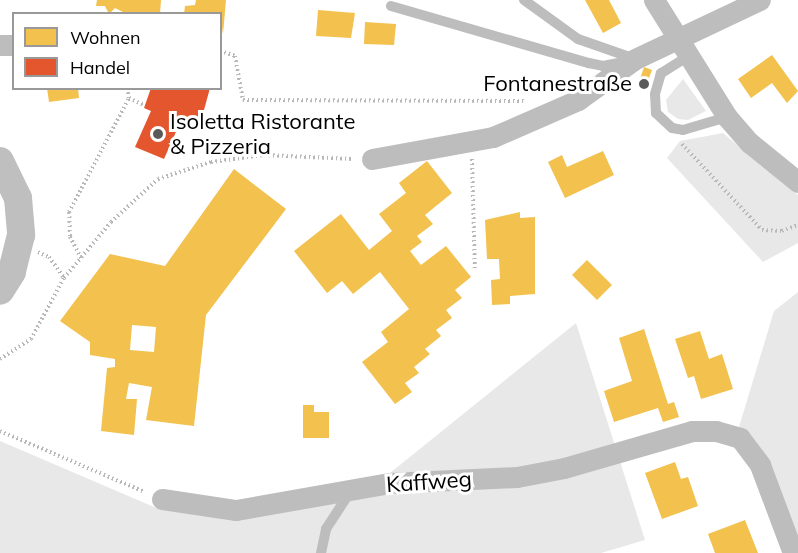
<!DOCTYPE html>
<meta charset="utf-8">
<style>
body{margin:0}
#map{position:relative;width:798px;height:553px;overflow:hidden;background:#fff;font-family:Mulish,sans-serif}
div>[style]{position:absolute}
.green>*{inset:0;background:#e8e8e8}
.homes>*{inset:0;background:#f2c14e}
.shops>*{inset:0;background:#e4572e}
.path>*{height:4px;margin-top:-2px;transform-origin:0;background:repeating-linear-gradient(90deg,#b8b8b8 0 1.5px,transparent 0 4.5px)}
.lane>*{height:10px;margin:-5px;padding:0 5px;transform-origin:5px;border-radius:5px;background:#bdbdbd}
.street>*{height:21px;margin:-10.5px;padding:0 10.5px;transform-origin:10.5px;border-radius:10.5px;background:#bdbdbd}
.secondary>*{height:28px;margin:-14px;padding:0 14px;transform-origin:14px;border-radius:14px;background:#bfbfbf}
.dots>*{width:16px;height:16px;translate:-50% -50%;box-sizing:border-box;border:3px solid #fff;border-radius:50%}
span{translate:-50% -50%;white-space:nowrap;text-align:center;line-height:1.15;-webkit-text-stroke:6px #fff;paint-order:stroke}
.poi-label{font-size:22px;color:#000}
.right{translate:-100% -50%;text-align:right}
.left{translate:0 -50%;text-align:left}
.street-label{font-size:22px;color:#000}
.legend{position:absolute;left:12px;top:12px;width:210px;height:78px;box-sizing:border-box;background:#fff;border:2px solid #999;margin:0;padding:8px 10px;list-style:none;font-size:18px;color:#000}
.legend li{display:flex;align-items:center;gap:12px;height:30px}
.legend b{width:30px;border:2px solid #999}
</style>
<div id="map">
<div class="green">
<i style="clip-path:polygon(683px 79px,706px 111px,688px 120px,678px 119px,668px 112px,666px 100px)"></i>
<i style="clip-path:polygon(723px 133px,798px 195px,798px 243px,763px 262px,667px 158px,680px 141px)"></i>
<i style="clip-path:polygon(798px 292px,798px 553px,739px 427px,774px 311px)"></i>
<i style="clip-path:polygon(576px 323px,645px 540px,601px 553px,0 553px,0 441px,161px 510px,238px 520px,388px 493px,385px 477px)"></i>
</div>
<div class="homes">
<i style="clip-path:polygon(97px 0,161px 0,160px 14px,127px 14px,115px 8px,109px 14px,105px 6px,96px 6px)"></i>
<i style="clip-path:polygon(196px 0,226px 0,223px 34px,220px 14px,184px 14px,185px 6px,195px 5px)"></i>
<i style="clip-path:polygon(585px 0,609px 0,621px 23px,603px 33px)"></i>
<i style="clip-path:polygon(318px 10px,355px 13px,351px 38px,316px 36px)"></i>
<i style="clip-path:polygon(365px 22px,396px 24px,394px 45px,364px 44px)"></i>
<i style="clip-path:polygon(772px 55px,798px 91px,787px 103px,772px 83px,751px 98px,738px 79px)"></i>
<i style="clip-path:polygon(644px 67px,652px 70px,644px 91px,637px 88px)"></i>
<i style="clip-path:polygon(47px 88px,78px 88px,79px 98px,49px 102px)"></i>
<i style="clip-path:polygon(603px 151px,614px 175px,565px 198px,548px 162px,562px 155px,567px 167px)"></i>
<i style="clip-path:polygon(427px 161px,452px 193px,425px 215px,433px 224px,417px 236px,422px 242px,410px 251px,421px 265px,446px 246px,471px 277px,455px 290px,462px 298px,446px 310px,452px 318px,436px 330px,441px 336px,425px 349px,430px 354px,414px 367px,419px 373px,405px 383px,412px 392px,395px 404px,362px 362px,388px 342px,381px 332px,409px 309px,380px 272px,353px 294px,342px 281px,327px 293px,294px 251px,341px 214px,369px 250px,392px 231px,379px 214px,406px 193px,399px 183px)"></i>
<i style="clip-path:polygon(evenodd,234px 169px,286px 209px,206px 315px,194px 426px,146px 420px,152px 387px,129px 383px,126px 399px,137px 399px,134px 435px,101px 431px,107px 368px,115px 367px,115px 359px,90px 355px,90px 342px,60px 321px,110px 254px,165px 266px,234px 169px,132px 325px,156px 327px,154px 352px,130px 350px,132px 325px)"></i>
<i style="clip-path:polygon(520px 212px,520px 218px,535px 217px,535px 294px,510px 296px,510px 304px,492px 305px,491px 280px,500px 279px,499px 259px,487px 259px,485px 220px)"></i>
<i style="clip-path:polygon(587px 260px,612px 285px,597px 300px,572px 275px)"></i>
<i style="clip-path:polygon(644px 329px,668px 404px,674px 402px,679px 417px,663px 422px,658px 408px,614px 422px,604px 391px,632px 381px,619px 338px)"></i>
<i style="clip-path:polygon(700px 331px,709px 359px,722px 354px,733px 389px,701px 399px,694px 376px,688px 378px,675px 339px)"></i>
<i style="clip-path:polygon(303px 405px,314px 405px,314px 412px,329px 412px,329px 438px,303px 438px)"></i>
<i style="clip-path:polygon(675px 462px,681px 479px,688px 477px,698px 506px,662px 519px,645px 473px)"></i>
<i style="clip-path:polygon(745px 520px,758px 553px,715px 553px,708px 534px)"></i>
</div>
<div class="shops">
<i style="clip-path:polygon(151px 88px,210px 88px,201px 121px,183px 116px,164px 159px,135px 147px,151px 111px,144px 108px)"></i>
</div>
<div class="path">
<i style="left:220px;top:51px;width:16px;rotate:18deg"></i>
<i style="left:235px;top:56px;width:45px;rotate:79.7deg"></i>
<i style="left:243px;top:100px;width:281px;rotate:0.2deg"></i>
<i style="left:127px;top:88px;width:10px;rotate:79deg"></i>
<i style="left:129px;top:98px;width:17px;rotate:25deg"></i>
<i style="left:682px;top:144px;width:117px;rotate:47.1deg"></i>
<i style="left:762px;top:230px;width:20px;rotate:3deg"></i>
<i style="left:782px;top:231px;width:17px;rotate:-21deg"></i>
<i style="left:472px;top:159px;width:111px;rotate:88.5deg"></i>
<i style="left:38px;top:252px;width:12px;rotate:24deg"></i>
<i style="left:49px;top:257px;width:26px;rotate:54deg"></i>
<i style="left:81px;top:258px;width:25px;rotate:-117deg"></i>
<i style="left:70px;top:236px;width:24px;rotate:-92deg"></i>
<i style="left:69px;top:212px;width:129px;rotate:-62.2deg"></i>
<i style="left:0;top:359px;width:37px;rotate:-33deg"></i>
<i style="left:31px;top:339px;width:69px;rotate:-61.6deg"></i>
<i style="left:64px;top:278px;width:73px;rotate:-50deg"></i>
<i style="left:111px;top:222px;width:64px;rotate:-42.5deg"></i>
<i style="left:158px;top:179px;width:56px;rotate:-17.8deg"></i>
<i style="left:211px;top:162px;width:53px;rotate:-7.5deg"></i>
<i style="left:264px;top:155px;width:89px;rotate:2.6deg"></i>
<i style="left:0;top:431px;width:157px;rotate:22.8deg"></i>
</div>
<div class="lane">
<i style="left:524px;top:0;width:67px;rotate:35.8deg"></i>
<i style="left:578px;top:39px;width:60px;rotate:19.3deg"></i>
<i style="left:391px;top:6px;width:206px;rotate:16.1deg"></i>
<i style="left:589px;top:63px;width:14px;rotate:12deg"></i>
<i style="left:603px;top:66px;width:20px;rotate:-11deg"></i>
<i style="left:687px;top:57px;width:31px;rotate:148deg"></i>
<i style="left:661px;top:73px;width:22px;rotate:106deg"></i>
<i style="left:655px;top:94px;width:19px;rotate:87deg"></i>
<i style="left:656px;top:113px;width:22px;rotate:43deg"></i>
<i style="left:672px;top:128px;width:11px;rotate:10deg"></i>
<i style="left:683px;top:130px;width:46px;rotate:-16.5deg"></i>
<i style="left:321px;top:553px;width:25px;rotate:-78deg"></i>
<i style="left:326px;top:529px;width:48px;rotate:-57deg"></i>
</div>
<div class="street">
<i style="left:654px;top:0;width:138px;rotate:58deg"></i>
<i style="left:727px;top:117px;width:35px;rotate:49deg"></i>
<i style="left:750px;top:143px;width:62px;rotate:39.1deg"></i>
<i style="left:0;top:45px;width:14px"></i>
<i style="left:372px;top:159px;width:123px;rotate:-10.3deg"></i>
<i style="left:493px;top:137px;width:93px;rotate:-23.5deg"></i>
<i style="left:578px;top:100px;width:70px;rotate:-35.7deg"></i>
<i style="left:635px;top:59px;width:138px;rotate:-25.3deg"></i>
<i style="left:162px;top:499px;width:75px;rotate:8.5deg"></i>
<i style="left:236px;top:510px;width:155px;rotate:-10deg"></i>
<i style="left:389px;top:483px;width:128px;rotate:-2.7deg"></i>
<i style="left:517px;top:477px;width:48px;rotate:-10.8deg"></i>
<i style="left:564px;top:468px;width:133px;rotate:-16.1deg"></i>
<i style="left:692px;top:431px;width:24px"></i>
<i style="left:716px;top:431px;width:25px;rotate:16deg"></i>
<i style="left:740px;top:438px;width:34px;rotate:53deg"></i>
<i style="left:760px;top:465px;width:94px;rotate:69.4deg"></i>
</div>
<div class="secondary">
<i style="left:0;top:161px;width:41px;rotate:64.1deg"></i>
<i style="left:18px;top:198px;width:37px;rotate:85deg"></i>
<i style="left:21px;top:235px;width:38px;rotate:104deg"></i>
<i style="left:12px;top:272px;width:22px;rotate:122deg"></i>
</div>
<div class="dots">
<i style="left:644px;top:84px;background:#595959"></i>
<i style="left:158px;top:134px;background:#595959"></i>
</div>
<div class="poi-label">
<span class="right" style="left:632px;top:84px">Fontanestraße</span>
<span class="left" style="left:170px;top:134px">Isoletta Ristorante<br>&amp; Pizzeria</span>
</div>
<div class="street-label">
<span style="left:429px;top:482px;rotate:-4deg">Kaffweg</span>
</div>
<ul class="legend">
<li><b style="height:16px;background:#f2c14e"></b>Wohnen</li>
<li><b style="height:16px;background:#e4572e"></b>Handel</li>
</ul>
</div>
